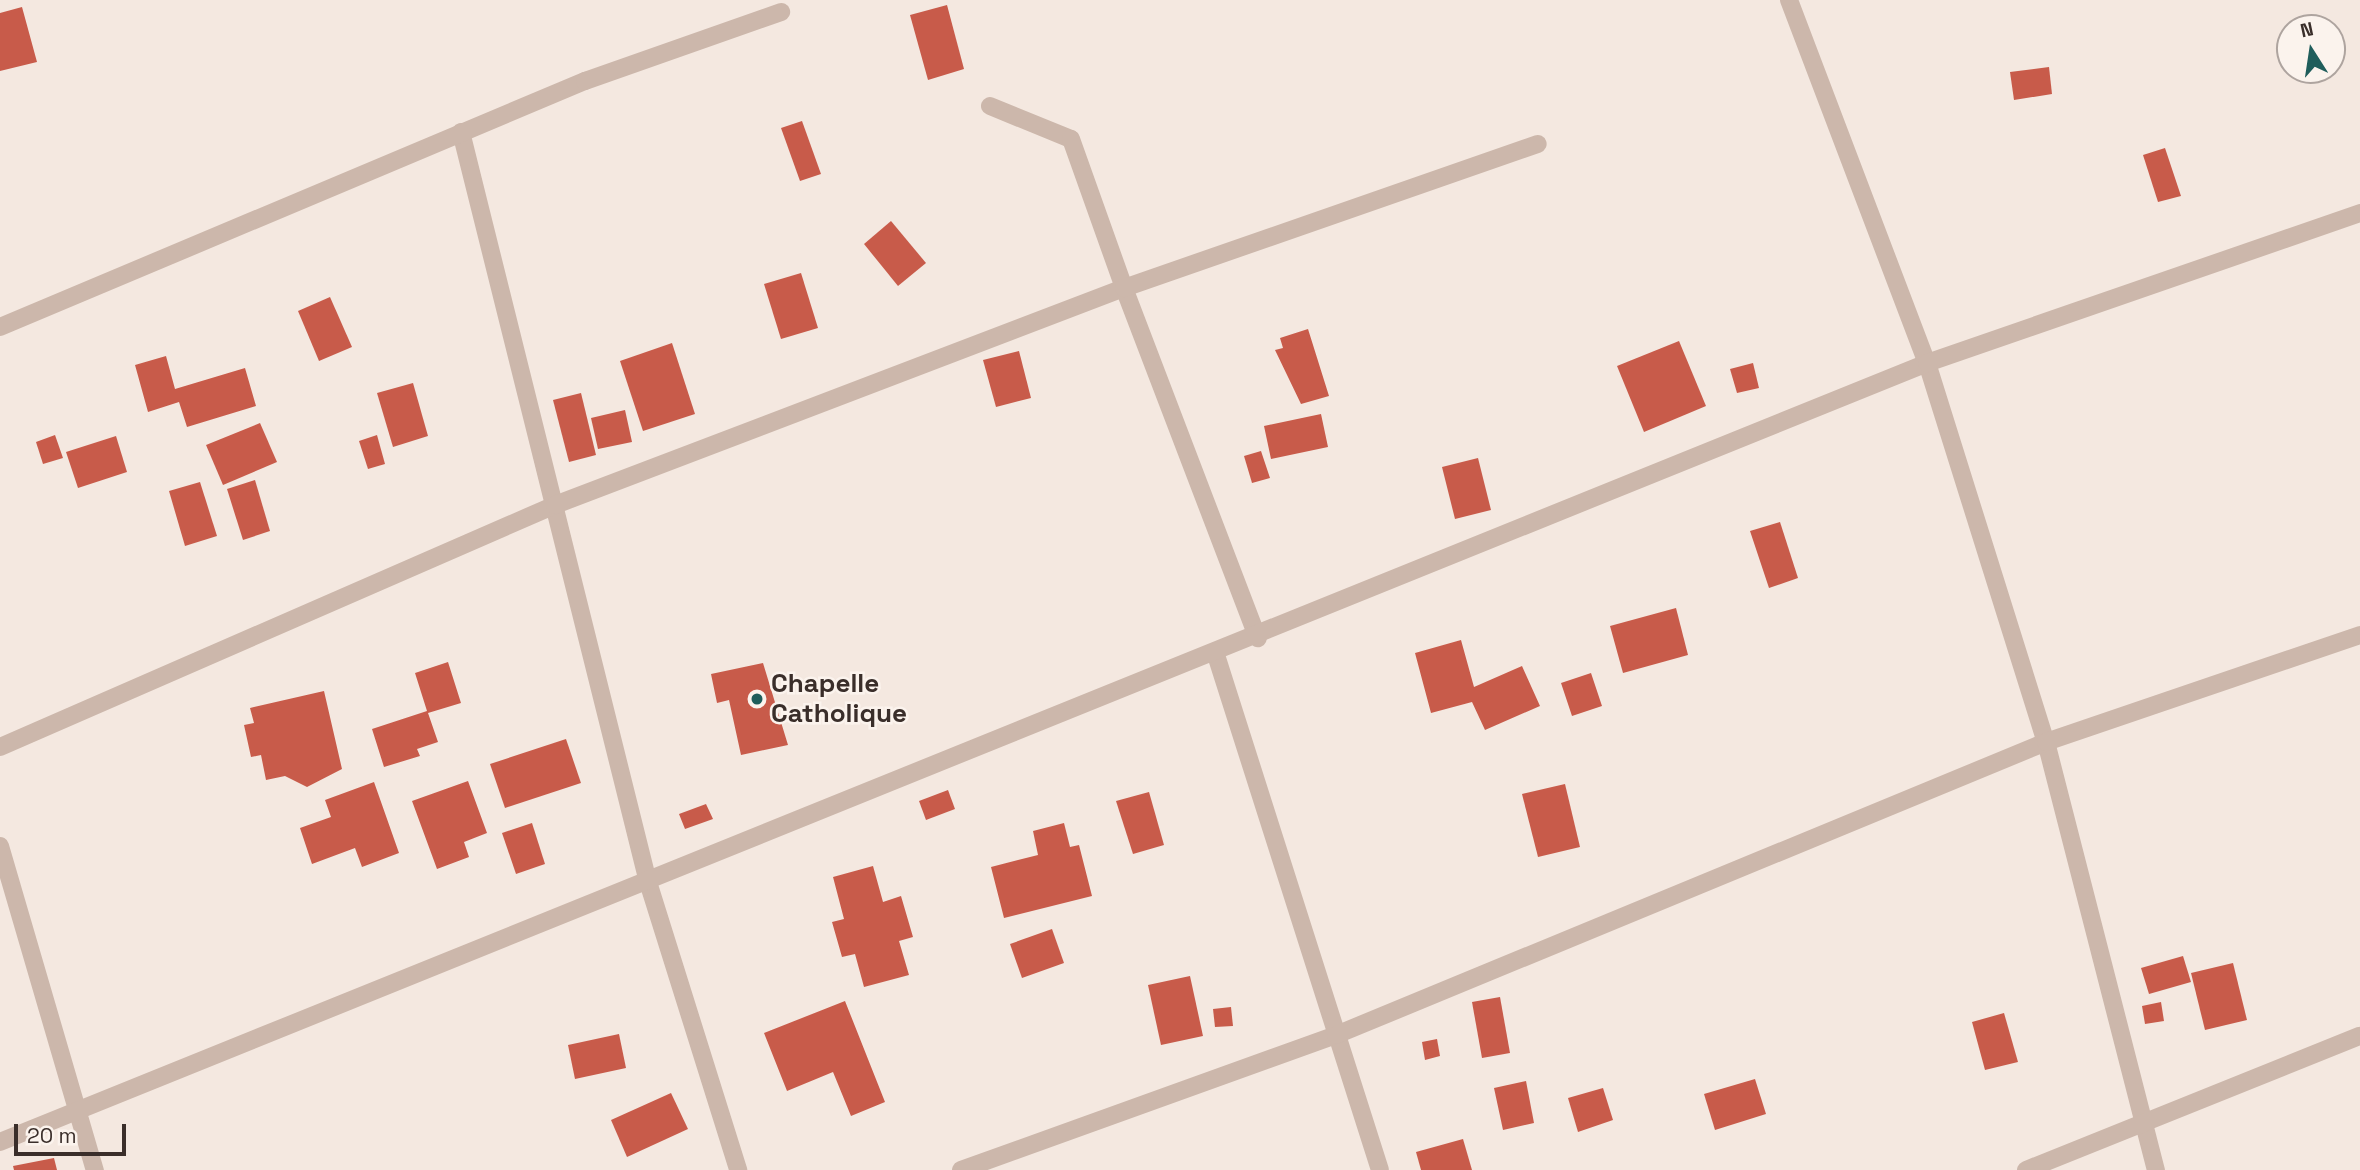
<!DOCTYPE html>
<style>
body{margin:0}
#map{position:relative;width:2360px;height:1170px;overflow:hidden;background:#f4e8e0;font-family:"Space Grotesk",sans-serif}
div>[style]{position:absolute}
.building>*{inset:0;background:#c85b4a}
.service>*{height:18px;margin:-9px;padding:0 9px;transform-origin:9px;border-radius:9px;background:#ccb7ab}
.minor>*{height:18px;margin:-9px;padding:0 9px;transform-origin:9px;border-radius:9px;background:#ccb7ab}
.dots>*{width:19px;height:19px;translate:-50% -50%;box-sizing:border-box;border:4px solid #fbf3ed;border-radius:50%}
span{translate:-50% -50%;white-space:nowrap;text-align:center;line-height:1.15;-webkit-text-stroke:5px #fbf3ed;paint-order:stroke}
.poi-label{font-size:26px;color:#3a2e2a;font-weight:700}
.left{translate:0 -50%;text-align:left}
.north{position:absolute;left:2276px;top:14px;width:70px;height:70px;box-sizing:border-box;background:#fbf3ed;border:2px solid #aea49f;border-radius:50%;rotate:348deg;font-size:19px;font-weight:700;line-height:28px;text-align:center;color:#3a2e2a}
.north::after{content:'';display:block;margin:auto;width:24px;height:32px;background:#1f5d5b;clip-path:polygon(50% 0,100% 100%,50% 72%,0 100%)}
.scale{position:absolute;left:14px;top:1124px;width:112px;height:32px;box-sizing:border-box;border:4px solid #3a2e2a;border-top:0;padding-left:9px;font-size:21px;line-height:24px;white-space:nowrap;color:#3a2e2a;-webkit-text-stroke:5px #fbf3ed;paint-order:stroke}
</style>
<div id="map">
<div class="building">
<i style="clip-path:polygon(947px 5px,964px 69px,928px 80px,910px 15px)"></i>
<i style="clip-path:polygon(22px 7px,37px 62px,0 71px,0 13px)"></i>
<i style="clip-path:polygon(2049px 67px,2052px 94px,2014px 100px,2010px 72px)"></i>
<i style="clip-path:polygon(802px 121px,821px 174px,800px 181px,781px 128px)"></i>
<i style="clip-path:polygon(2165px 148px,2181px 196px,2158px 202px,2143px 155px)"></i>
<i style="clip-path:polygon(891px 221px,926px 263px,898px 286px,864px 244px)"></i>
<i style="clip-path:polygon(801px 273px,818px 328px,781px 339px,764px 284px)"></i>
<i style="clip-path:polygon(330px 297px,352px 347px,319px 361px,298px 311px)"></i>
<i style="clip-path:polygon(1308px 329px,1329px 396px,1301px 404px,1275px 350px,1283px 348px,1280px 338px)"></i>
<i style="clip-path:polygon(1679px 341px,1706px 406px,1644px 432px,1617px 366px)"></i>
<i style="clip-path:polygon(672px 343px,695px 414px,643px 431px,620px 361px)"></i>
<i style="clip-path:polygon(1019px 351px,1031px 398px,996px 407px,983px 360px)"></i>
<i style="clip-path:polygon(166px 356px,175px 389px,245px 368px,256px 406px,187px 427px,179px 402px,148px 412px,135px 365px)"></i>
<i style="clip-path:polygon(1753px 363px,1759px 388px,1737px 393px,1730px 369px)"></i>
<i style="clip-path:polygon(413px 383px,428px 436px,393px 447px,377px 393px)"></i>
<i style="clip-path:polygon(581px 393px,596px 455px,569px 462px,553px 400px)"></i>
<i style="clip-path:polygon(625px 410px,632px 442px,598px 449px,591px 418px)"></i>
<i style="clip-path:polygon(1321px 414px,1328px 447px,1271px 459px,1264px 426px)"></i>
<i style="clip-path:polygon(260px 423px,277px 462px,223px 485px,206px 445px)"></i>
<i style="clip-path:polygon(55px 435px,63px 458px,43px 464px,36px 442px)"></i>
<i style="clip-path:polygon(377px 435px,385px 464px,368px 469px,359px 441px)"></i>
<i style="clip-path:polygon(116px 436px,127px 472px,78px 488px,66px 452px)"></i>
<i style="clip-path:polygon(1261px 451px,1270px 478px,1252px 483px,1244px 456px)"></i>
<i style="clip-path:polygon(1478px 458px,1491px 510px,1455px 519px,1442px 467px)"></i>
<i style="clip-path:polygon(255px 480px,270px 531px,243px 540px,227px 489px)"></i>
<i style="clip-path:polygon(200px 482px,217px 536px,185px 546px,169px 491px)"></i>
<i style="clip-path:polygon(1780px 522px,1798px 578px,1769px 588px,1750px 531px)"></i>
<i style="clip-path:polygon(1676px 608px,1688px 655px,1623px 673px,1610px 626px)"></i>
<i style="clip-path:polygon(1461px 640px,1474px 687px,1522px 666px,1540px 706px,1485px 730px,1472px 702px,1431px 713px,1415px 653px)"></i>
<i style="clip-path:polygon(448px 662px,461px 703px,428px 713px,438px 742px,417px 749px,420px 756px,384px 767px,372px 729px,427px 711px,415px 673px)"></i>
<i style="clip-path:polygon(763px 663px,788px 745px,741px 755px,729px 700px,717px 703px,711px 674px)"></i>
<i style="clip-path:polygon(1591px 673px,1602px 706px,1572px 716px,1561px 683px)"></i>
<i style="clip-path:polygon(324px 691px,342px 769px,307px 787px,285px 776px,266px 780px,261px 755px,251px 757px,244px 725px,254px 723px,250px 708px)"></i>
<i style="clip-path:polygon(566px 739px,581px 783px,505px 808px,490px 764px)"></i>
<i style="clip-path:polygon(468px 781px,487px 833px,464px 842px,469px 857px,437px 869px,412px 801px)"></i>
<i style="clip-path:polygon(374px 782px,399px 853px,362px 867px,355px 848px,312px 864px,300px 828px,331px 817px,325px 800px)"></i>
<i style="clip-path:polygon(1565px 784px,1580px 847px,1538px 857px,1522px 794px)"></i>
<i style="clip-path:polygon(948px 790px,955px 809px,926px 820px,919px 801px)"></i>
<i style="clip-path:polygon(1149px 792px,1164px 845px,1133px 854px,1116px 801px)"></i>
<i style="clip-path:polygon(706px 804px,713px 819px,685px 829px,679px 814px)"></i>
<i style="clip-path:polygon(532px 823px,545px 864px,516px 874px,502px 833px)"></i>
<i style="clip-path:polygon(1064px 823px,1070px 847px,1079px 845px,1092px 896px,1004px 918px,991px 867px,1038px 855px,1033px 831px)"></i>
<i style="clip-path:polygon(873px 866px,883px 902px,901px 896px,913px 937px,899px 941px,909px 975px,864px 987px,855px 954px,842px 957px,832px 922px,844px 919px,833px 877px)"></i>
<i style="clip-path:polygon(1052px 929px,1064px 963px,1022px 978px,1010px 944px)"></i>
<i style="clip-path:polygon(2183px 956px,2191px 982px,2149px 994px,2141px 968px)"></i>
<i style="clip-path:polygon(2233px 963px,2247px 1020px,2205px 1030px,2191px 973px)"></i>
<i style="clip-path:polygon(1190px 976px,1203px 1036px,1161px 1045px,1148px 985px)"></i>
<i style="clip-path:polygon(1500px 997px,1510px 1053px,1482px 1058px,1472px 1002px)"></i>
<i style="clip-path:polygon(845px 1001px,885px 1102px,851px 1116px,833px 1072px,787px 1091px,764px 1033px)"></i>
<i style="clip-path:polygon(2161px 1002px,2164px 1021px,2145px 1024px,2142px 1006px)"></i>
<i style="clip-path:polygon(1231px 1007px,1233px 1026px,1215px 1027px,1213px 1009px)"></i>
<i style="clip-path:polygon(2004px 1013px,2018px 1062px,1985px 1070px,1972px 1022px)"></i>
<i style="clip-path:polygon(619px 1034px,626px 1068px,575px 1079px,568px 1045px)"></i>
<i style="clip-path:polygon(1437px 1039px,1440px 1056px,1425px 1060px,1422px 1042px)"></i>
<i style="clip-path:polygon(1755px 1079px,1766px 1114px,1715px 1130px,1704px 1094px)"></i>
<i style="clip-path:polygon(1526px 1081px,1534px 1123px,1503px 1130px,1494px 1088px)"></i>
<i style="clip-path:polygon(1603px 1088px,1613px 1120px,1578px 1132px,1568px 1098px)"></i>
<i style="clip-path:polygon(671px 1093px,688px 1129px,627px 1157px,611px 1120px)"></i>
<i style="clip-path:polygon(1463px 1139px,1472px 1170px,1421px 1170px,1416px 1152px)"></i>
<i style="clip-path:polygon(54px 1158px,57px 1170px,14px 1170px,13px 1166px)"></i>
</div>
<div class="service">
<i style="left:990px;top:106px;width:87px;rotate:22.2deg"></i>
<i style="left:1071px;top:139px;width:158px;rotate:70.4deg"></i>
</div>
<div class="minor">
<i style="left:1789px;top:0;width:388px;rotate:69.2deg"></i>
<i style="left:1927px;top:363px;width:397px;rotate:72.6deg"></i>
<i style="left:2046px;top:742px;width:442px;rotate:75.6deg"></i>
<i style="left:461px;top:132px;width:773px;rotate:76deg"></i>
<i style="left:648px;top:882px;width:302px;rotate:72.6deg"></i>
<i style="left:1124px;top:288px;width:375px;rotate:69.1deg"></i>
<i style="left:0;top:327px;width:635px;rotate:-22.81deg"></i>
<i style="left:585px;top:81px;width:208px;rotate:-19.4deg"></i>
<i style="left:1216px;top:655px;width:540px;rotate:72.34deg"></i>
<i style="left:0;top:747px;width:605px;rotate:-23.56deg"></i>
<i style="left:555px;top:505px;width:609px;rotate:-20.88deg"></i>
<i style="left:1124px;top:288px;width:438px;rotate:-19.2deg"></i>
<i style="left:0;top:846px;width:338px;rotate:73.7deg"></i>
<i style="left:0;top:1142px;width:2079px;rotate:-22.01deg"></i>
<i style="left:1927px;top:363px;width:458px;rotate:-19.1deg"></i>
<i style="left:961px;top:1170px;width:399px;rotate:-19.8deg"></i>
<i style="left:1336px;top:1035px;width:768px;rotate:-22.42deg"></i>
<i style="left:2046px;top:742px;width:332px;rotate:-18.8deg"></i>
<i style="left:2026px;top:1170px;width:360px;rotate:-21.9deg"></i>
</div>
<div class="dots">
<i style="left:757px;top:699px;background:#1f5d5b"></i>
</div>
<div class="poi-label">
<span class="left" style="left:771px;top:699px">Chapelle<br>Catholique</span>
</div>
<div class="north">N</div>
<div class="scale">20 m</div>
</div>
